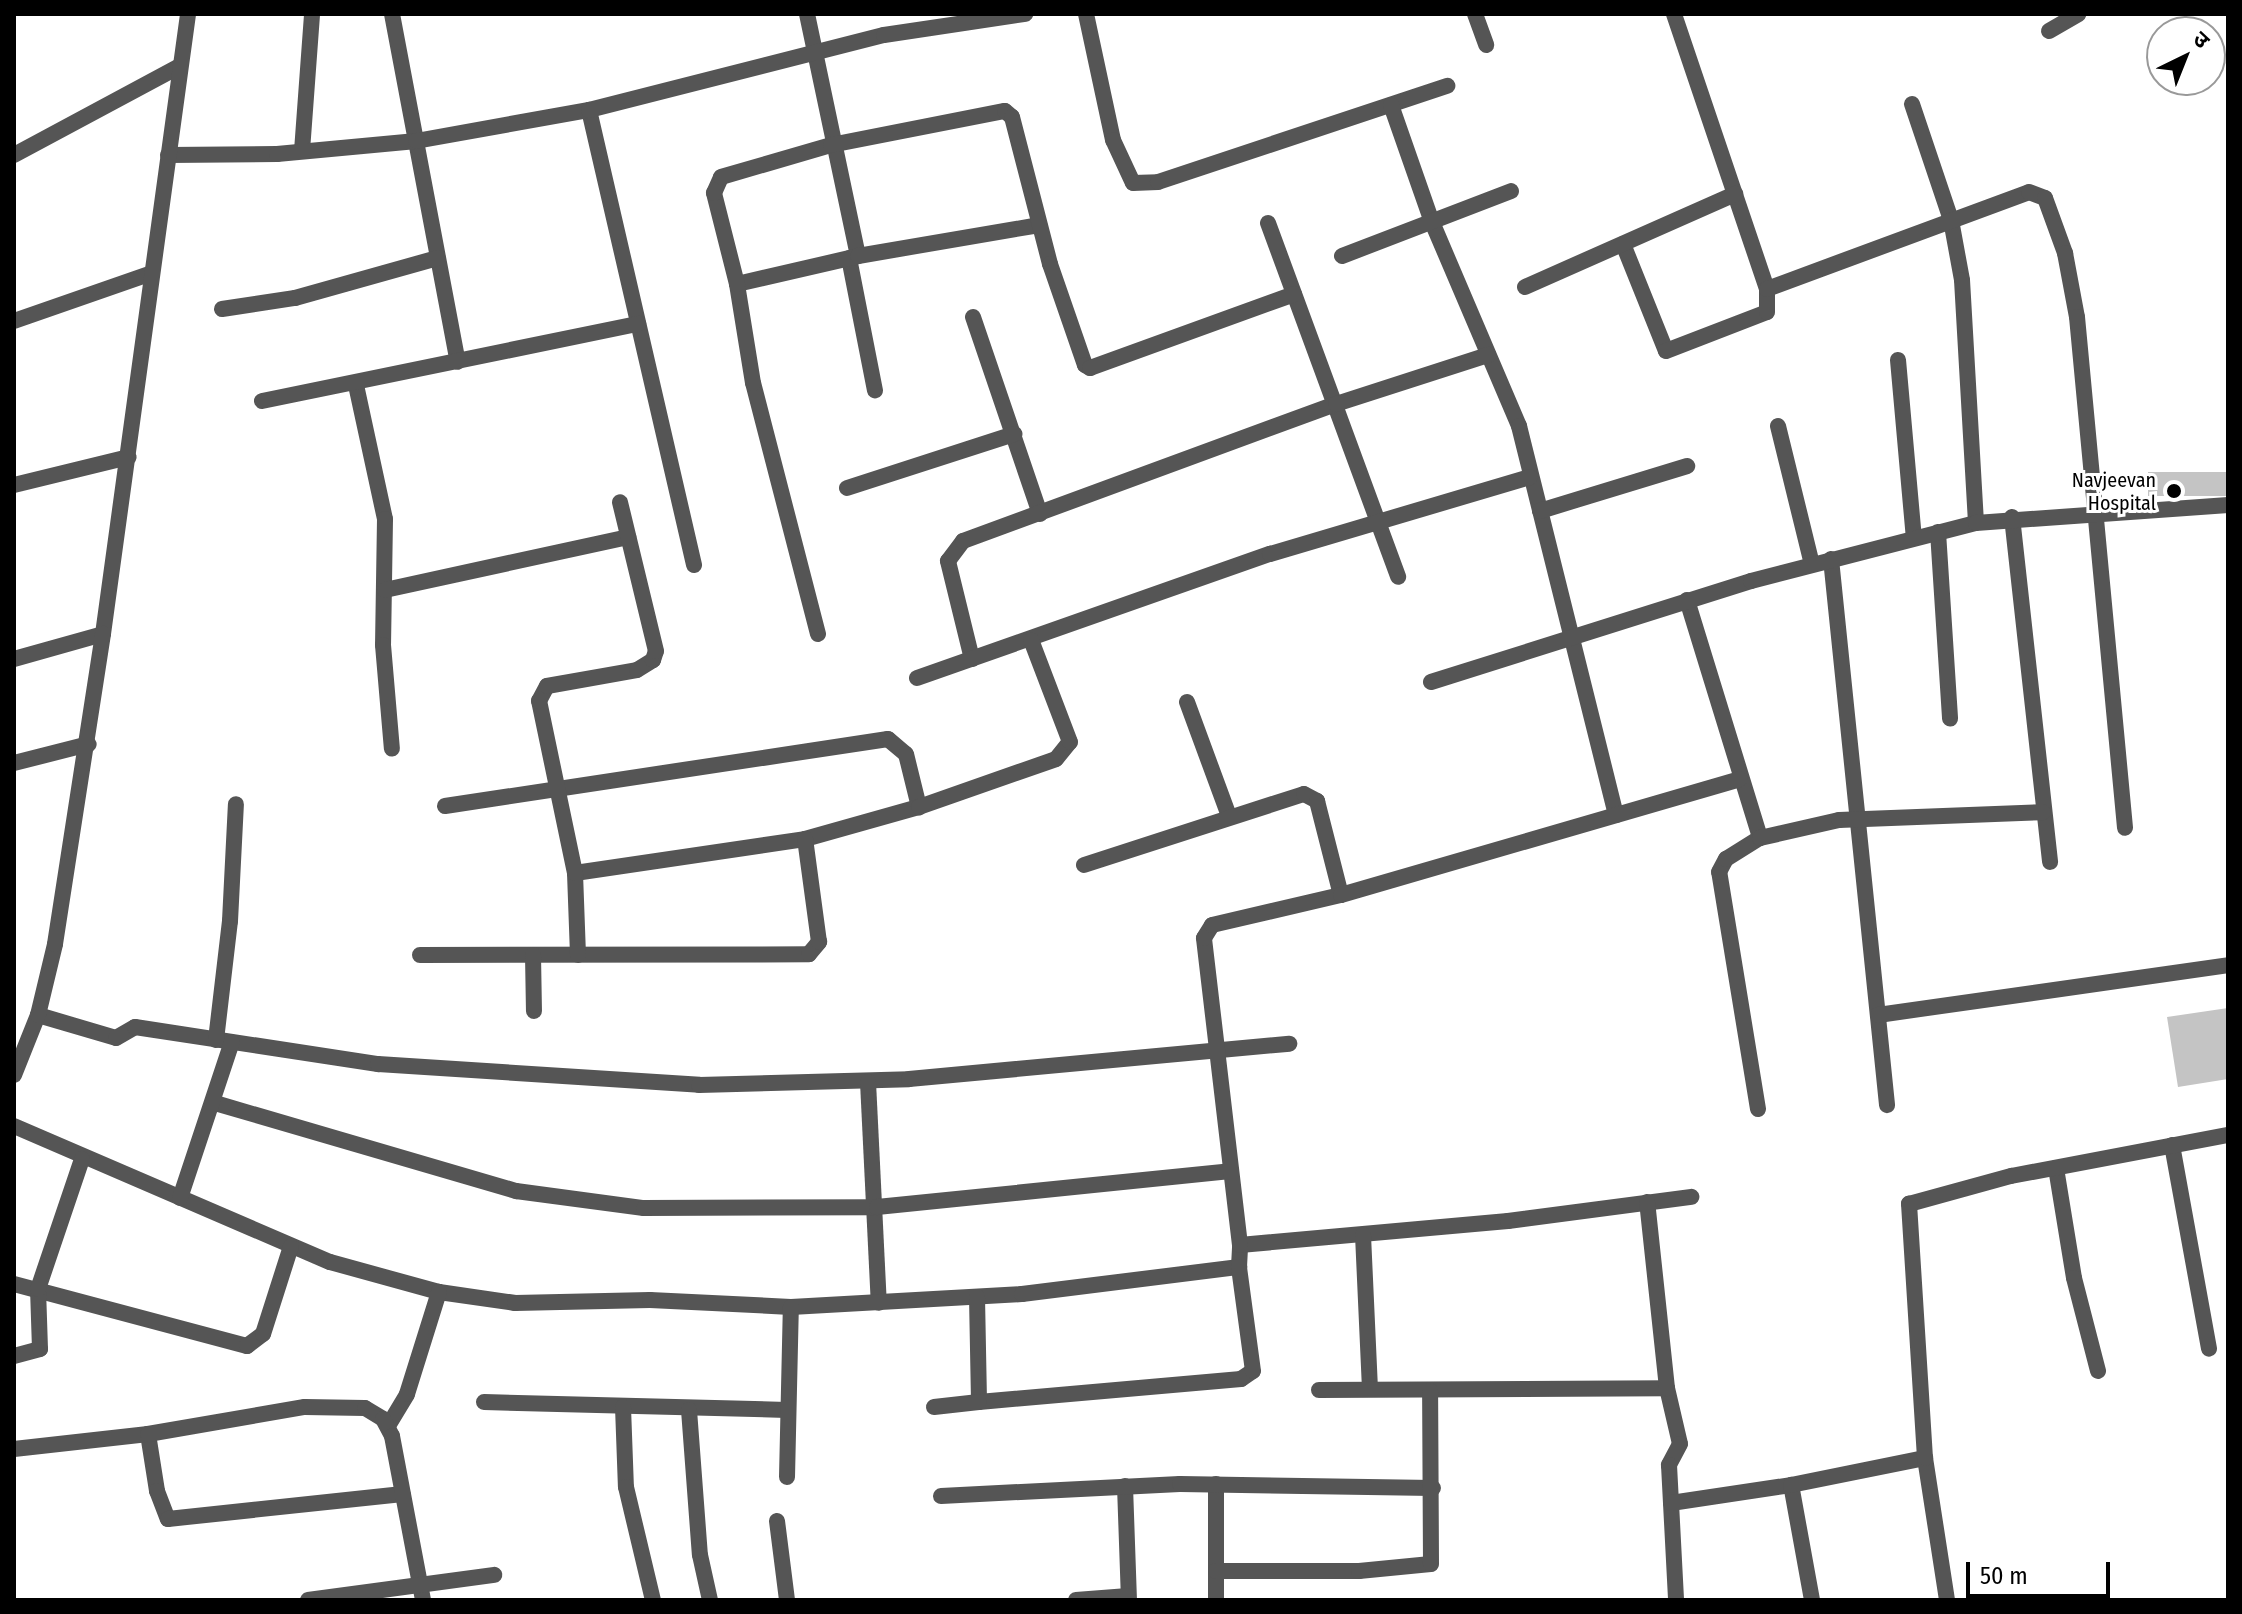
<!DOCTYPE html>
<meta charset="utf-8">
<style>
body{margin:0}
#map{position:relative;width:2242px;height:1614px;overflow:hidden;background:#fff;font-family:"Fira Sans Condensed","Noto Sans Devanagari",sans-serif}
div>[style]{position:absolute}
.building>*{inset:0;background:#c4c4c4}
.minor>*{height:16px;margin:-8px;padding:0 8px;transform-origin:8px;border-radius:8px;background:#555}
.dots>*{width:22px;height:22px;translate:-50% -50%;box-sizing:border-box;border:4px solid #fff;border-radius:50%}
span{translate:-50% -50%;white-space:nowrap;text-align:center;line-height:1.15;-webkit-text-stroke:6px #fff;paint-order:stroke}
.poi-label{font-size:20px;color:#000}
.right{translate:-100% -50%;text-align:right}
.frame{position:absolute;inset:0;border:16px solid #000;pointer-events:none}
.north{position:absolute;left:2146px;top:16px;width:80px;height:80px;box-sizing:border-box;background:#fff;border:2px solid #999;border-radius:50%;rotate:43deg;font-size:22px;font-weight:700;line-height:32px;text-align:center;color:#000}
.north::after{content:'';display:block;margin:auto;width:28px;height:36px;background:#000;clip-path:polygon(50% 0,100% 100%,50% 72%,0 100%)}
.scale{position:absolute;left:1966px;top:1562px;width:144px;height:36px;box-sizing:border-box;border:4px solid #000;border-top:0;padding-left:10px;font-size:24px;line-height:28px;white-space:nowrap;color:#000;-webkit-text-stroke:6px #fff;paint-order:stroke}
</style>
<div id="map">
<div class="building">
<i style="clip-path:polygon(2148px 472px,2228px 472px,2228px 496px,2148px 496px)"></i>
<i style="clip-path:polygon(2228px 1008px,2228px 1079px,2178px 1087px,2167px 1017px)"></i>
</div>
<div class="minor">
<i style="left:392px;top:14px;width:354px;rotate:79.3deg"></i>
<i style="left:807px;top:14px;width:247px;rotate:78.1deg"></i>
<i style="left:1086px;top:14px;width:129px;rotate:77.9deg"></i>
<i style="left:1113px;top:140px;width:47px;rotate:65.1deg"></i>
<i style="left:1133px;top:183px;width:25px;rotate:-2deg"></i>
<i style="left:1158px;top:182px;width:305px;rotate:-18.4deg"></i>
<i style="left:1475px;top:14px;width:33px;rotate:70deg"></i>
<i style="left:2049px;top:31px;width:34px;rotate:-30deg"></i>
<i style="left:1912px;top:104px;width:122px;rotate:71.4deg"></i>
<i style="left:1951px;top:220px;width:61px;rotate:79.6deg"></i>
<i style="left:1962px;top:280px;width:243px;rotate:86.7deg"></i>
<i style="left:1391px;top:105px;width:124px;rotate:70.7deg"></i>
<i style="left:1432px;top:222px;width:222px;rotate:66.9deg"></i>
<i style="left:1519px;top:426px;width:401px;rotate:76deg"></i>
<i style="left:589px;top:110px;width:467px;rotate:77deg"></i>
<i style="left:302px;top:151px;width:137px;rotate:-85.8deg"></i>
<i style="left:14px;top:155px;width:188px;rotate:-28.2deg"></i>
<i style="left:168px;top:155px;width:109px;rotate:-0.5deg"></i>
<i style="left:277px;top:154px;width:140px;rotate:-5.3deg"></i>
<i style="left:416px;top:141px;width:176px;rotate:-10.2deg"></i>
<i style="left:589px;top:110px;width:304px;rotate:-14.3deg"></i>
<i style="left:884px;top:35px;width:143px;rotate:-8.5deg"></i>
<i style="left:1268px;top:223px;width:377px;rotate:69.8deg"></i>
<i style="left:1623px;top:244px;width:115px;rotate:68.1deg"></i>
<i style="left:1666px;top:351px;width:108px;rotate:-21.1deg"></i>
<i style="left:1767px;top:312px;width:23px;rotate:-90deg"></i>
<i style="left:1767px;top:289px;width:290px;rotate:-108.7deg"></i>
<i style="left:1342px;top:256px;width:181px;rotate:-21deg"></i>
<i style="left:849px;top:258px;width:135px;rotate:78.9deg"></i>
<i style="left:737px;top:284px;width:124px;rotate:-13deg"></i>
<i style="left:858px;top:256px;width:184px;rotate:-9.7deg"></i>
<i style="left:1525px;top:287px;width:230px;rotate:-23.9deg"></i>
<i style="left:1767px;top:289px;width:279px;rotate:-20.3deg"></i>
<i style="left:2029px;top:192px;width:17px;rotate:21deg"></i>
<i style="left:2045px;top:198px;width:59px;rotate:70deg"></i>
<i style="left:2065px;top:253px;width:65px;rotate:79.4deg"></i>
<i style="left:2077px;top:317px;width:513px;rotate:84.63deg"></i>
<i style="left:222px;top:309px;width:74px;rotate:-8.6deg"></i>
<i style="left:295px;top:298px;width:148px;rotate:-15.7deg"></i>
<i style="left:973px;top:317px;width:208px;rotate:71.2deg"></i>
<i style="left:14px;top:321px;width:143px;rotate:-19.2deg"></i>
<i style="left:1898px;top:360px;width:179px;rotate:84.9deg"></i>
<i style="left:356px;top:385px;width:137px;rotate:77.8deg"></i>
<i style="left:385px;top:519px;width:126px;rotate:90.9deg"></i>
<i style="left:383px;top:645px;width:104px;rotate:85.1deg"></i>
<i style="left:262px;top:401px;width:384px;rotate:-11.6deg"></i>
<i style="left:1778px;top:426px;width:142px;rotate:76.2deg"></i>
<i style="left:14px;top:485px;width:118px;rotate:-13.7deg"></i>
<i style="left:847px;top:488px;width:176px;rotate:-17.9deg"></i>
<i style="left:1540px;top:511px;width:154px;rotate:-17deg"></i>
<i style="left:2012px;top:517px;width:347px;rotate:83.7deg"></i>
<i style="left:1938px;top:532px;width:187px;rotate:86.3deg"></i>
<i style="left:1831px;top:559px;width:549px;rotate:84.14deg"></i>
<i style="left:385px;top:590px;width:249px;rotate:-12.3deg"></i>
<i style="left:1687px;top:600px;width:249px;rotate:72.9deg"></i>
<i style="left:818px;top:634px;width:259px;rotate:-104.5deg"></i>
<i style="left:753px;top:383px;width:100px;rotate:-99.2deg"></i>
<i style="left:737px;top:284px;width:94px;rotate:-104.2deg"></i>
<i style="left:714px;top:193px;width:17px;rotate:-66deg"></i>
<i style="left:721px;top:177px;width:115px;rotate:-16.2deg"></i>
<i style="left:831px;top:145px;width:177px;rotate:-11.1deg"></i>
<i style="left:1005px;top:111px;width:9px;rotate:41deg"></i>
<i style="left:1012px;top:117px;width:152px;rotate:75.5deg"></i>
<i style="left:1050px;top:264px;width:107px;rotate:70.9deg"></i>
<i style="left:1085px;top:365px;width:6px;rotate:31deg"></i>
<i style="left:1090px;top:368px;width:217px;rotate:-19.9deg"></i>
<i style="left:14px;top:659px;width:92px;rotate:-15.7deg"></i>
<i style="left:103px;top:634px;width:626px;rotate:-82.19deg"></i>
<i style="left:972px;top:659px;width:101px;rotate:-103.8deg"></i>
<i style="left:948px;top:561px;width:25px;rotate:-53deg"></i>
<i style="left:963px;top:541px;width:397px;rotate:-20.2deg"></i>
<i style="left:1336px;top:404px;width:160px;rotate:-17.9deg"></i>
<i style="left:917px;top:678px;width:374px;rotate:-19.4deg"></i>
<i style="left:1270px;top:554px;width:271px;rotate:-16.5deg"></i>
<i style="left:1431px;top:682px;width:336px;rotate:-17.5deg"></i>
<i style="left:1751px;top:581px;width:232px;rotate:-14.5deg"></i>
<i style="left:1976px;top:523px;width:253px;rotate:-4.1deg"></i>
<i style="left:1187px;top:702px;width:121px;rotate:69.8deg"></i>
<i style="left:14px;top:763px;width:77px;rotate:-14.2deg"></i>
<i style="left:445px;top:806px;width:448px;rotate:-8.6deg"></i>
<i style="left:888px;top:739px;width:23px;rotate:40deg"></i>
<i style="left:906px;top:754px;width:55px;rotate:76.2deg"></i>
<i style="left:1084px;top:865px;width:231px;rotate:-17.9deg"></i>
<i style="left:1304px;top:794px;width:15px;rotate:28deg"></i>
<i style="left:1317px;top:801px;width:97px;rotate:75.7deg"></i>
<i style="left:575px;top:873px;width:232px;rotate:-8.4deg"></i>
<i style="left:805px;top:839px;width:118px;rotate:-15.7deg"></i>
<i style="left:919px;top:807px;width:145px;rotate:-19.3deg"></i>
<i style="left:1056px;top:759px;width:22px;rotate:-51deg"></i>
<i style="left:1070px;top:742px;width:109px;rotate:-110.9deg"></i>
<i style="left:420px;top:955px;width:389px;rotate:-0.1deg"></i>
<i style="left:809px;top:954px;width:16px;rotate:-50deg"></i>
<i style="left:819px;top:942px;width:104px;rotate:-97.7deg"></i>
<i style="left:533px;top:955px;width:56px;rotate:89deg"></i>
<i style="left:578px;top:955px;width:82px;rotate:-92.1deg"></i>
<i style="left:575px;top:873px;width:176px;rotate:-101.8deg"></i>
<i style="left:539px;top:701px;width:17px;rotate:-62deg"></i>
<i style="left:547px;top:686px;width:91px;rotate:-10.1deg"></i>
<i style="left:637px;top:670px;width:19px;rotate:-32deg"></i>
<i style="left:653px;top:660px;width:9px;rotate:-72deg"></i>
<i style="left:656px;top:651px;width:153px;rotate:-103.6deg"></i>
<i style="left:38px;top:1015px;width:81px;rotate:16.4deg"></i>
<i style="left:116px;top:1038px;width:22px;rotate:-30deg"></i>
<i style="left:135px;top:1027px;width:246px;rotate:8.7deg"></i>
<i style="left:378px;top:1064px;width:322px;rotate:3.7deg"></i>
<i style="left:699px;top:1085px;width:210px;rotate:-1.6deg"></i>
<i style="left:909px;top:1079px;width:382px;rotate:-5.3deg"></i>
<i style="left:1878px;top:1015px;width:354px;rotate:-8.1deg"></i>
<i style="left:216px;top:1040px;width:120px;rotate:-83.3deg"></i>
<i style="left:230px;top:921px;width:117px;rotate:-87.1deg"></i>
<i style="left:14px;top:1075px;width:65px;rotate:-68.2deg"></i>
<i style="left:38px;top:1015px;width:73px;rotate:-76.5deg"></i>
<i style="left:55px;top:944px;width:314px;rotate:-81.2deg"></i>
<i style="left:868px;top:1082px;width:221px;rotate:87.2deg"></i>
<i style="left:215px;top:1103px;width:314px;rotate:16.3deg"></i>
<i style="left:516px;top:1191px;width:129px;rotate:7.6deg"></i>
<i style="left:644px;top:1208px;width:233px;rotate:-0.2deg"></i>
<i style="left:877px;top:1207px;width:355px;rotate:-5.8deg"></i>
<i style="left:1758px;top:1109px;width:240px;rotate:-99.3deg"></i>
<i style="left:1719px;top:872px;width:15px;rotate:-62deg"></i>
<i style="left:1726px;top:859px;width:40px;rotate:-32deg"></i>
<i style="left:1760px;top:838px;width:81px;rotate:-12.8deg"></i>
<i style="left:1839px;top:820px;width:204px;rotate:-2.2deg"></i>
<i style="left:14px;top:1126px;width:344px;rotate:23.3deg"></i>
<i style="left:330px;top:1262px;width:113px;rotate:15.4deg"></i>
<i style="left:439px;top:1292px;width:77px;rotate:8.2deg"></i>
<i style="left:515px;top:1303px;width:135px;rotate:-1.3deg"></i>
<i style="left:650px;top:1300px;width:141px;rotate:2.8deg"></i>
<i style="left:791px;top:1307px;width:231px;rotate:-3.2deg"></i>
<i style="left:1022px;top:1294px;width:219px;rotate:-7.1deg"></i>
<i style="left:1239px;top:1267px;width:22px;rotate:-87deg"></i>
<i style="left:1240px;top:1245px;width:269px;rotate:-5.1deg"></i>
<i style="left:1508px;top:1221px;width:185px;rotate:-7.5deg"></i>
<i style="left:2172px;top:1145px;width:207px;rotate:79.7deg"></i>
<i style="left:2056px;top:1168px;width:111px;rotate:80.7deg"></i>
<i style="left:2074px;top:1278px;width:96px;rotate:75.5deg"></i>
<i style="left:180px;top:1198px;width:164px;rotate:-71.6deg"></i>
<i style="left:1363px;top:1235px;width:154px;rotate:87.4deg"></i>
<i style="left:1240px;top:1245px;width:309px;rotate:-96.7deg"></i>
<i style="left:1204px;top:938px;width:15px;rotate:-58deg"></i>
<i style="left:1212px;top:925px;width:132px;rotate:-13.1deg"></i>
<i style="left:1341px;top:895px;width:415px;rotate:-16.2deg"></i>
<i style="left:14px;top:1284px;width:241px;rotate:14.9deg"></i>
<i style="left:247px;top:1346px;width:20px;rotate:-37deg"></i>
<i style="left:263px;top:1334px;width:92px;rotate:-72.3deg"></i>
<i style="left:977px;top:1297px;width:105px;rotate:88.9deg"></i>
<i style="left:979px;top:1402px;width:263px;rotate:-5deg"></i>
<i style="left:1241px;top:1379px;width:14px;rotate:-34deg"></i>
<i style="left:1253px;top:1371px;width:105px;rotate:-97.7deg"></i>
<i style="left:14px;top:1356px;width:27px;rotate:-15deg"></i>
<i style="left:40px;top:1349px;width:60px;rotate:-91.9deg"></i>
<i style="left:38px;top:1289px;width:137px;rotate:-71.3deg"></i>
<i style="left:1667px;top:1388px;width:57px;rotate:76.9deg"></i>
<i style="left:1680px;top:1444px;width:24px;rotate:118deg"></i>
<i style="left:1669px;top:1465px;width:135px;rotate:87deg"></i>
<i style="left:1319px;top:1390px;width:348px;rotate:-0.3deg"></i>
<i style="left:1667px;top:1388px;width:187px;rotate:-96.1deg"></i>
<i style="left:484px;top:1402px;width:303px;rotate:1.5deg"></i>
<i style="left:623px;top:1407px;width:80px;rotate:87.9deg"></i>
<i style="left:626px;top:1487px;width:116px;rotate:76.6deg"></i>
<i style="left:934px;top:1407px;width:45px;rotate:-6.3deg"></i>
<i style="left:689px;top:1410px;width:145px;rotate:85.7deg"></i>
<i style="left:700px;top:1555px;width:46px;rotate:77.5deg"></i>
<i style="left:388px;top:1426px;width:37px;rotate:-59deg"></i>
<i style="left:407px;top:1394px;width:107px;rotate:-72.6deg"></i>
<i style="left:148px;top:1434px;width:58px;rotate:81deg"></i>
<i style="left:157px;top:1491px;width:30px;rotate:69deg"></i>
<i style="left:168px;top:1519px;width:236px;rotate:-6.1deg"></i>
<i style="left:14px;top:1449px;width:135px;rotate:-6.4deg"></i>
<i style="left:148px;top:1434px;width:159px;rotate:-9.8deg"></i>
<i style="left:305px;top:1407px;width:60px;rotate:1deg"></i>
<i style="left:365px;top:1408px;width:21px;rotate:31deg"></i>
<i style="left:383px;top:1419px;width:19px;rotate:62deg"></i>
<i style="left:392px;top:1436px;width:167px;rotate:79.3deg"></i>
<i style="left:787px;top:1477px;width:170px;rotate:-88.7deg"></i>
<i style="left:1216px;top:1484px;width:116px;rotate:90deg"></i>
<i style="left:1125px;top:1486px;width:114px;rotate:88deg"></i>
<i style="left:941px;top:1496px;width:239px;rotate:-2.9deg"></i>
<i style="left:1180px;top:1484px;width:253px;rotate:0.9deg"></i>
<i style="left:1671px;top:1503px;width:121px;rotate:-8.5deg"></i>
<i style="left:777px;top:1521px;width:80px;rotate:82.8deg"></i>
<i style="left:1216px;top:1571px;width:143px"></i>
<i style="left:1359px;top:1571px;width:72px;rotate:-5.6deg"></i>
<i style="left:1431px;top:1564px;width:173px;rotate:-90.3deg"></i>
<i style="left:308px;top:1600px;width:188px;rotate:-7.7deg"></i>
<i style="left:1076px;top:1600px;width:52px;rotate:-4.4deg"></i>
<i style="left:1812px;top:1600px;width:117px;rotate:-100.3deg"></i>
<i style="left:1791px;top:1485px;width:137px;rotate:-11.4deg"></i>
<i style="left:1947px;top:1600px;width:144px;rotate:-98.8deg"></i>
<i style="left:1925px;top:1458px;width:255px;rotate:-93.6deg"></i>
<i style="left:1909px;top:1204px;width:106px;rotate:-15.4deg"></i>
<i style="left:2011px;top:1176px;width:221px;rotate:-10.7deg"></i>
</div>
<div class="dots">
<i style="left:2174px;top:491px;background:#000"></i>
</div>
<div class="poi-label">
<span class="right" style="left:2156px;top:492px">Navjeevan<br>Hospital</span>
</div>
<div class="frame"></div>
<div class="north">उ</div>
<div class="scale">50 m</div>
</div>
